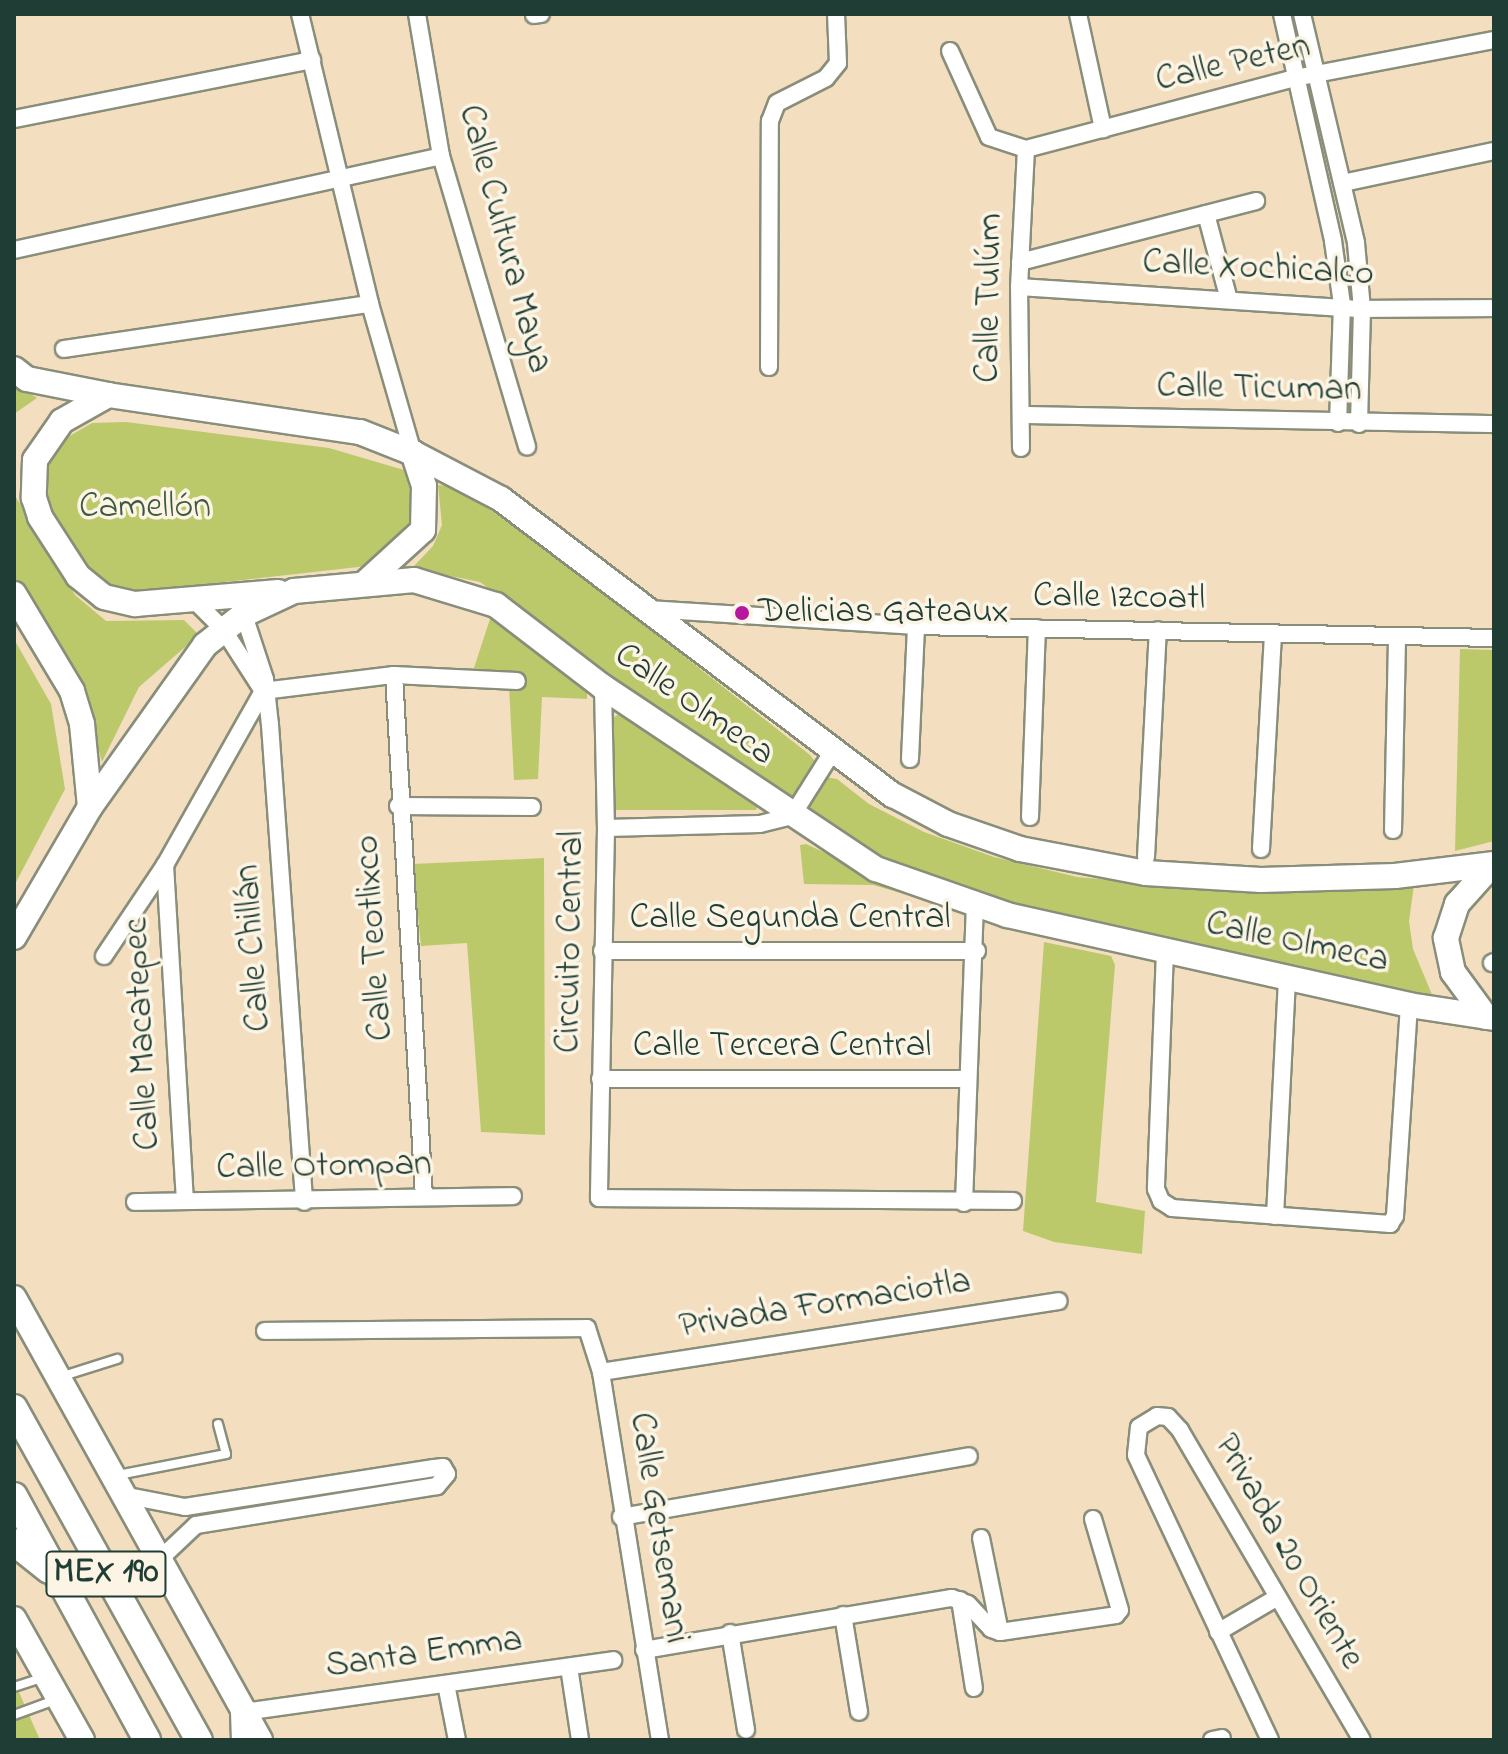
<!DOCTYPE html>
<meta charset="utf-8">
<style>
body{margin:0}
#map{position:relative;width:1508px;height:1754px;overflow:hidden;background:#f3dec0;font-family:"Indie Flower",sans-serif}
div>[style]{position:absolute}
.green>*{inset:0;background:#bcc96b}
.roads{filter:drop-shadow(2px 0 #898e7a) drop-shadow(-2px 0 #898e7a) drop-shadow(0 2px #898e7a) drop-shadow(0 -2px #898e7a)}
.lane>*{height:8px;margin:-4px;padding:0 4px;transform-origin:4px;border-radius:4px;background:#fff}
.street>*{height:16px;margin:-8px;padding:0 8px;transform-origin:8px;border-radius:8px;background:#fff}
.secondary>*{height:24px;margin:-12px;padding:0 12px;transform-origin:12px;border-radius:12px;background:#fff}
.primary>*{height:26px;margin:-13px;padding:0 13px;transform-origin:13px;border-radius:13px;background:#fff}
.dots>*{width:22px;height:22px;translate:-50% -50%;box-sizing:border-box;border:4px solid #fcf5e5;border-radius:50%}
span{translate:-50% -50%;white-space:nowrap;text-align:center;line-height:1.15;-webkit-text-stroke:7px #fcf5e5;paint-order:stroke}
.shield-label span{padding:2px 6px;background:#fcf5e5;border:2px solid;border-radius:6px;-webkit-text-stroke-width:0}
.shield-label{font-size:34px;color:#1f3d34;font-weight:700}
.street-label{font-size:36px;color:#1f3d34}
.park-label{font-size:36px;color:#3e593f}
.poi-label{font-size:36px;color:#1f3d34}
.left{translate:0 -50%;text-align:left}
.frame{position:absolute;inset:0;border:16px solid #1f3d34;pointer-events:none}
</style>
<div id="map">
<div class="green">
<i style="clip-path:polygon(14px 384px,37px 398px,14px 414px)"></i>
<i style="clip-path:polygon(126px 422px,329px 448px,404px 470px,418px 517px,410px 539px,367px 566px,136px 592px,104px 584px,79px 560px,40px 491px,45px 463px,66px 438px,92px 423px)"></i>
<i style="clip-path:polygon(438px 485px,453px 487px,479px 502px,559px 558px,810px 755px,817px 764px,796px 800px,785px 805px,480px 582px,412px 568px,433px 546px,442px 525px)"></i>
<i style="clip-path:polygon(14px 494px,75px 595px,106px 621px,184px 620px,199px 635px,139px 687px,102px 762px,82px 692px,14px 579px)"></i>
<i style="clip-path:polygon(491px 616px,587px 693px,587px 699px,542px 697px,538px 779px,514px 780px,509px 686px,470px 680px)"></i>
<i style="clip-path:polygon(14px 639px,51px 704px,65px 789px,14px 886px)"></i>
<i style="clip-path:polygon(1460px 649px,1494px 650px,1494px 841px,1455px 851px)"></i>
<i style="clip-path:polygon(619px 714px,757px 807px,756px 810px,614px 810px,614px 717px)"></i>
<i style="clip-path:polygon(825px 777px,837px 779px,869px 804px,924px 832px,994px 857px,1077px 877px,1213px 889px,1414px 885px,1409px 921px,1413px 949px,1433px 997px,1068px 922px,867px 860px,802px 815px)"></i>
<i style="clip-path:polygon(806px 844px,873px 875px,957px 909px,873px 885px,804px 884px,800px 845px)"></i>
<i style="clip-path:polygon(544px 858px,545px 1135px,481px 1132px,467px 943px,421px 946px,413px 864px)"></i>
<i style="clip-path:polygon(1044px 942px,1111px 956px,1115px 965px,1096px 1202px,1145px 1211px,1142px 1254px,1054px 1242px,1023px 1231px)"></i>
<i style="clip-path:polygon(14px 1681px,40px 1740px,14px 1740px)"></i>
</div>
<div class="roads">
<div class="lane">
<i style="left:63px;top:1376px;width:57px;rotate:-17.5deg"></i>
<i style="left:118px;top:1475px;width:110px;rotate:-11deg"></i>
<i style="left:226px;top:1454px;width:31px;rotate:-105deg"></i>
<i style="left:14px;top:1687px;width:29px;rotate:-18deg"></i>
<i style="left:14px;top:1715px;width:44px;rotate:-20.1deg"></i>
</div>
<div class="street">
<i style="left:300px;top:14px;width:298px;rotate:76.4deg"></i>
<i style="left:370px;top:304px;width:155px;rotate:73.9deg"></i>
<i style="left:417px;top:14px;width:144px;rotate:80.4deg"></i>
<i style="left:441px;top:156px;width:303px;rotate:73.5deg"></i>
<i style="left:1078px;top:14px;width:118px;rotate:77.7deg"></i>
<i style="left:1282px;top:14px;width:233px;rotate:77.3deg"></i>
<i style="left:1333px;top:241px;width:64px;rotate:81.9deg"></i>
<i style="left:1342px;top:304px;width:119px;rotate:91.9deg"></i>
<i style="left:1302px;top:14px;width:235px;rotate:76.7deg"></i>
<i style="left:1356px;top:243px;width:66px;rotate:84.8deg"></i>
<i style="left:1362px;top:309px;width:115px;rotate:91.5deg"></i>
<i style="left:534px;top:15px;width:7px;rotate:-8deg"></i>
<i style="left:950px;top:51px;width:94px;rotate:65.6deg"></i>
<i style="left:989px;top:137px;width:39px;rotate:18deg"></i>
<i style="left:1026px;top:149px;width:278px;rotate:-14.8deg"></i>
<i style="left:1295px;top:78px;width:203px;rotate:-10.8deg"></i>
<i style="left:14px;top:119px;width:304px;rotate:-11.2deg"></i>
<i style="left:1343px;top:183px;width:154px;rotate:-12deg"></i>
<i style="left:1206px;top:214px;width:89px;rotate:75deg"></i>
<i style="left:14px;top:250px;width:437px;rotate:-12.4deg"></i>
<i style="left:1020px;top:262px;width:244px;rotate:-14.5deg"></i>
<i style="left:1019px;top:287px;width:344px;rotate:3.7deg"></i>
<i style="left:1362px;top:309px;width:132px;rotate:-0.4deg"></i>
<i style="left:64px;top:349px;width:309px;rotate:-8.4deg"></i>
<i style="left:769px;top:367px;width:246px;rotate:-89.8deg"></i>
<i style="left:770px;top:121px;width:19px;rotate:-69deg"></i>
<i style="left:777px;top:103px;width:55px;rotate:-27deg"></i>
<i style="left:826px;top:78px;width:19px;rotate:-51deg"></i>
<i style="left:838px;top:63px;width:49px;rotate:-92.3deg"></i>
<i style="left:1022px;top:415px;width:472px;rotate:1.1deg"></i>
<i style="left:1021px;top:448px;width:161px;rotate:-90.7deg"></i>
<i style="left:1019px;top:287px;width:138px;rotate:-87.1deg"></i>
<i style="left:191px;top:597px;width:45px;rotate:45deg"></i>
<i style="left:223px;top:629px;width:74px;rotate:57.2deg"></i>
<i style="left:241px;top:606px;width:77px;rotate:71.8deg"></i>
<i style="left:265px;top:679px;width:46px;rotate:83.8deg"></i>
<i style="left:270px;top:725px;width:478px;rotate:85.9deg"></i>
<i style="left:648px;top:609px;width:269px;rotate:3.6deg"></i>
<i style="left:916px;top:626px;width:578px;rotate:1.19deg"></i>
<i style="left:394px;top:675px;width:523px;rotate:86.71deg"></i>
<i style="left:603px;top:687px;width:141px;rotate:88.8deg"></i>
<i style="left:606px;top:828px;width:370px;rotate:91.1deg"></i>
<i style="left:599px;top:1198px;width:414px;rotate:0.4deg"></i>
<i style="left:263px;top:691px;width:132px;rotate:-7deg"></i>
<i style="left:394px;top:675px;width:123px;rotate:2.8deg"></i>
<i style="left:910px;top:759px;width:133px;rotate:-87.4deg"></i>
<i style="left:398px;top:806px;width:134px;rotate:0.4deg"></i>
<i style="left:1030px;top:817px;width:189px;rotate:-87.9deg"></i>
<i style="left:606px;top:828px;width:154px;rotate:-1.5deg"></i>
<i style="left:760px;top:824px;width:33px;rotate:-14deg"></i>
<i style="left:792px;top:816px;width:77px;rotate:-57.8deg"></i>
<i style="left:1393px;top:830px;width:194px;rotate:-88.8deg"></i>
<i style="left:1261px;top:849px;width:215px;rotate:-86.8deg"></i>
<i style="left:1146px;top:857px;width:227px;rotate:-87deg"></i>
<i style="left:165px;top:865px;width:336px;rotate:86.6deg"></i>
<i style="left:602px;top:951px;width:375px"></i>
<i style="left:1165px;top:951px;width:238px;rotate:92.2deg"></i>
<i style="left:1156px;top:1189px;width:13px;rotate:67deg"></i>
<i style="left:1161px;top:1201px;width:13px;rotate:32deg"></i>
<i style="left:1172px;top:1208px;width:219px;rotate:4.2deg"></i>
<i style="left:1390px;top:1224px;width:9px;rotate:-58deg"></i>
<i style="left:1395px;top:1216px;width:211px;rotate:-86.2deg"></i>
<i style="left:104px;top:956px;width:110px;rotate:-56.2deg"></i>
<i style="left:165px;top:865px;width:200px;rotate:-60.6deg"></i>
<i style="left:1492px;top:963px;width:2px;rotate:-27deg"></i>
<i style="left:600px;top:1079px;width:365px"></i>
<i style="left:135px;top:1202px;width:378px;rotate:-0.9deg"></i>
<i style="left:964px;top:1203px;width:300px;rotate:-87.9deg"></i>
<i style="left:1275px;top:1216px;width:238px;rotate:-87.1deg"></i>
<i style="left:265px;top:1331px;width:322px;rotate:-0.5deg"></i>
<i style="left:587px;top:1328px;width:46px;rotate:72.3deg"></i>
<i style="left:601px;top:1372px;width:373px;rotate:80.9deg"></i>
<i style="left:601px;top:1372px;width:463px;rotate:-8.8deg"></i>
<i style="left:123px;top:1495px;width:63px;rotate:11deg"></i>
<i style="left:185px;top:1507px;width:252px;rotate:-8.9deg"></i>
<i style="left:434px;top:1468px;width:9px;rotate:-6deg"></i>
<i style="left:443px;top:1467px;width:8px;rotate:60deg"></i>
<i style="left:447px;top:1474px;width:16px;rotate:130deg"></i>
<i style="left:437px;top:1486px;width:244px;rotate:170.8deg"></i>
<i style="left:196px;top:1525px;width:51px;rotate:136.6deg"></i>
<i style="left:621px;top:1517px;width:353px;rotate:-9.9deg"></i>
<i style="left:981px;top:1538px;width:96px;rotate:78.6deg"></i>
<i style="left:960px;top:1600px;width:89px;rotate:81deg"></i>
<i style="left:843px;top:1615px;width:98px;rotate:80.6deg"></i>
<i style="left:1218px;top:1632px;width:69px;rotate:-30.3deg"></i>
<i style="left:730px;top:1633px;width:98px;rotate:80.6deg"></i>
<i style="left:644px;top:1650px;width:312px;rotate:-9.6deg"></i>
<i style="left:952px;top:1598px;width:17px;rotate:21deg"></i>
<i style="left:968px;top:1604px;width:34px;rotate:47deg"></i>
<i style="left:991px;top:1629px;width:9px;rotate:18deg"></i>
<i style="left:1000px;top:1632px;width:117px;rotate:-8.3deg"></i>
<i style="left:1116px;top:1615px;width:6px;rotate:-51deg"></i>
<i style="left:1120px;top:1610px;width:95px;rotate:-106.5deg"></i>
<i style="left:569px;top:1667px;width:74px;rotate:81.4deg"></i>
<i style="left:446px;top:1684px;width:57px;rotate:78.9deg"></i>
<i style="left:244px;top:1712px;width:373px;rotate:-8deg"></i>
<i style="left:1212px;top:1740px;width:10px;rotate:-11deg"></i>
<i style="left:1270px;top:1740px;width:315px;rotate:-115.2deg"></i>
<i style="left:1136px;top:1455px;width:28px;rotate:-84deg"></i>
<i style="left:1139px;top:1427px;width:21px;rotate:-31deg"></i>
<i style="left:1157px;top:1416px;width:11px;rotate:5deg"></i>
<i style="left:1168px;top:1417px;width:18px;rotate:47deg"></i>
<i style="left:1180px;top:1430px;width:359px;rotate:59.6deg"></i>
</div>
<div class="secondary">
<i style="left:14px;top:369px;width:16px;rotate:38deg"></i>
<i style="left:27px;top:379px;width:83px;rotate:11.2deg"></i>
<i style="left:108px;top:395px;width:255px;rotate:8.4deg"></i>
<i style="left:360px;top:432px;width:57px;rotate:21.6deg"></i>
<i style="left:413px;top:453px;width:99px;rotate:27.6deg"></i>
<i style="left:501px;top:499px;width:491px;rotate:37.1deg"></i>
<i style="left:893px;top:795px;width:62px;rotate:27.8deg"></i>
<i style="left:948px;top:824px;width:76px;rotate:19.1deg"></i>
<i style="left:1020px;top:849px;width:128px;rotate:10.8deg"></i>
<i style="left:1146px;top:873px;width:115px;rotate:3.5deg"></i>
<i style="left:1261px;top:880px;width:134px;rotate:-1.7deg"></i>
<i style="left:1395px;top:876px;width:100px;rotate:-6.9deg"></i>
<i style="left:108px;top:395px;width:53px;rotate:150.5deg"></i>
<i style="left:62px;top:421px;width:47px;rotate:124.7deg"></i>
<i style="left:35px;top:460px;width:38px;rotate:92deg"></i>
<i style="left:34px;top:498px;width:20px;rotate:72deg"></i>
<i style="left:40px;top:517px;width:70px;rotate:57.2deg"></i>
<i style="left:78px;top:576px;width:33px;rotate:39deg"></i>
<i style="left:104px;top:597px;width:32px;rotate:13deg"></i>
<i style="left:135px;top:604px;width:144px;rotate:-4.8deg"></i>
<i style="left:366px;top:582px;width:77px;rotate:-42.4deg"></i>
<i style="left:423px;top:530px;width:44px;rotate:-88.7deg"></i>
<i style="left:424px;top:486px;width:35px;rotate:-108deg"></i>
<i style="left:14px;top:594px;width:113px;rotate:59.1deg"></i>
<i style="left:72px;top:691px;width:34px;rotate:73deg"></i>
<i style="left:82px;top:724px;width:83px;rotate:84.5deg"></i>
<i style="left:14px;top:937px;width:151px;rotate:-59.7deg"></i>
<i style="left:90px;top:807px;width:199px;rotate:-54.6deg"></i>
<i style="left:205px;top:645px;width:48px;rotate:-38.3deg"></i>
<i style="left:243px;top:615px;width:56px;rotate:-25.2deg"></i>
<i style="left:294px;top:591px;width:121px;rotate:-5.2deg"></i>
<i style="left:414px;top:580px;width:86px;rotate:17deg"></i>
<i style="left:496px;top:605px;width:135px;rotate:37.5deg"></i>
<i style="left:603px;top:687px;width:328px;rotate:33.7deg"></i>
<i style="left:876px;top:869px;width:139px;rotate:19.3deg"></i>
<i style="left:1007px;top:915px;width:412px;rotate:12.6deg"></i>
<i style="left:1409px;top:1005px;width:86px;rotate:8.7deg"></i>
<i style="left:1486px;top:1017px;width:56px;rotate:-126.3deg"></i>
<i style="left:1453px;top:972px;width:35px;rotate:-102deg"></i>
<i style="left:1446px;top:938px;width:36px;rotate:-72deg"></i>
<i style="left:1457px;top:904px;width:51px;rotate:-48.2deg"></i>
<i style="left:14px;top:1298px;width:506px;rotate:60.9deg"></i>
<i style="left:14px;top:1619px;width:139px;rotate:60.7deg"></i>
</div>
<div class="primary">
<i style="left:14px;top:1408px;width:380px;rotate:60.9deg"></i>
<i style="left:14px;top:1496px;width:278px;rotate:61.4deg"></i>
<i style="left:14px;top:1542px;width:45px;rotate:38.7deg"></i>
<i style="left:244px;top:1712px;width:28px;rotate:88deg"></i>
</div>
</div>
<div class="dots">
<i style="left:742px;top:613px;background:#b5179e"></i>
</div>
<div class="shield-label">
<span style="left:106px;top:1574px">MEX 190</span>
</div>
<div class="street-label">
<span style="left:1233px;top:64px;rotate:-13deg">Calle Peten</span>
<span style="left:504px;top:239px;rotate:75deg">Calle Cultura Maya</span>
<span style="left:1258px;top:269px;rotate:3deg">Calle Xochicalco</span>
<span style="left:990px;top:298px;rotate:-89deg">Calle Tulúm</span>
<span style="left:1259px;top:389px;rotate:1deg">Calle Ticuman</span>
<span style="left:1119px;top:598px;rotate:1deg">Calle Izcoatl</span>
<span style="left:694px;top:705px;rotate:35deg">Calle Olmeca</span>
<span style="left:790px;top:919px">Calle Segunda Central</span>
<span style="left:375px;top:938px;rotate:-94deg">Calle Teotlixco</span>
<span style="left:571px;top:942px;rotate:-89deg">Circuito Central</span>
<span style="left:1297px;top:943px;rotate:12deg">Calle Olmeca</span>
<span style="left:254px;top:948px;rotate:-94deg">Calle Chillán</span>
<span style="left:143px;top:1034px;rotate:-93deg">Calle Macatepec</span>
<span style="left:782px;top:1047px">Calle Tercera Central</span>
<span style="left:324px;top:1167px;rotate:-1deg">Calle Otompan</span>
<span style="left:825px;top:1305px;rotate:-9deg">Privada Formaciotla</span>
<span style="left:658px;top:1528px;rotate:81deg">Calle Getsemani</span>
<span style="left:1288px;top:1552px;rotate:60deg">Privada 20 Oriente</span>
<span style="left:424px;top:1654px;rotate:-8deg">Santa Emma</span>
</div>
<div class="park-label">
<span style="left:145px;top:508px">Camellón</span>
</div>
<div class="poi-label">
<span class="left" style="left:758px;top:613px">Delicias Gateaux</span>
</div>
<div class="frame"></div>
</div>
